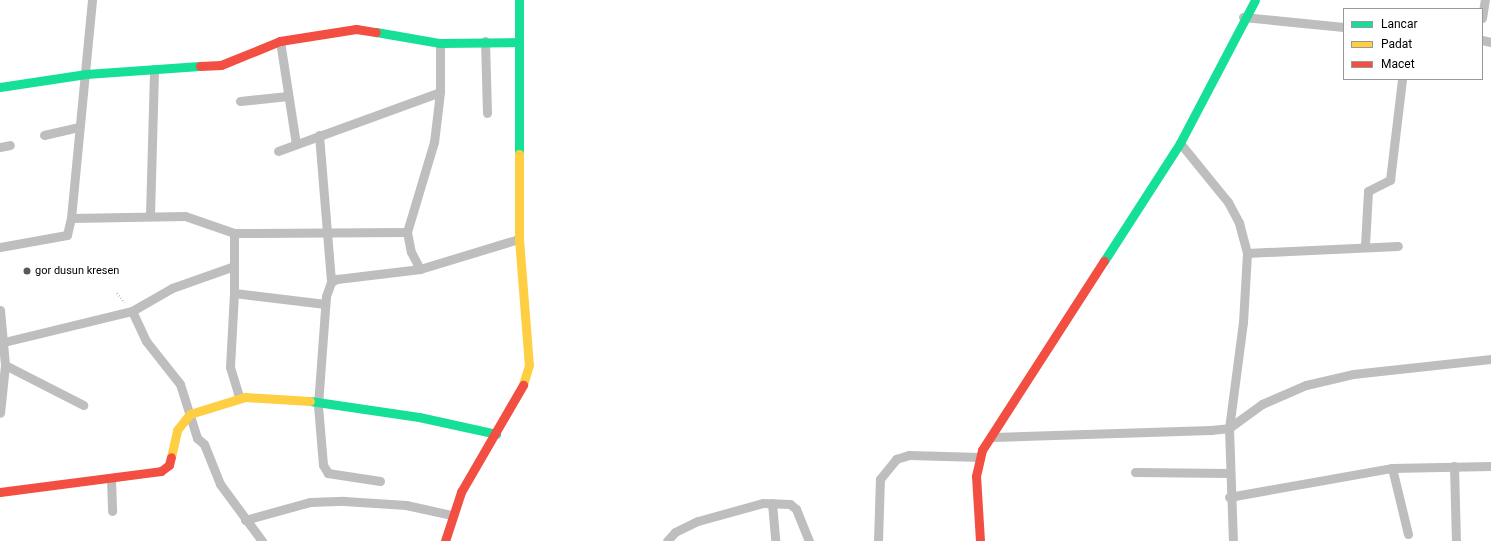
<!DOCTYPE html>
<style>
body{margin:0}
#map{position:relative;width:1491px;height:541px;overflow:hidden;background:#fff;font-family:Roboto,sans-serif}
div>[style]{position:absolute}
.path>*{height:2px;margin-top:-1px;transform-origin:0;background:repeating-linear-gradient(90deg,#b9b9b9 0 1px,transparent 0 3px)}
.street>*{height:9px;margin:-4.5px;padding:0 4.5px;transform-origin:4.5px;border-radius:4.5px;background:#bebebe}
.fast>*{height:9px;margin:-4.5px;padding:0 4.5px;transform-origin:4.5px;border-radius:4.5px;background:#16e098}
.slow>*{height:9px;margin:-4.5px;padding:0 4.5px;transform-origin:4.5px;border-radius:4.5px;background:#ffcf43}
.jam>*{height:9px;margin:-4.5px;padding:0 4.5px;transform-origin:4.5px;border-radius:4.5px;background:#f24e42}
.dots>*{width:11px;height:11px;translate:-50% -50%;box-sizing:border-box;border:2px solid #fff;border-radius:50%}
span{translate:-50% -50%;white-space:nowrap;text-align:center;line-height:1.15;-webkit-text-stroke:3px #fff;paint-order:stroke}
.poi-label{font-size:11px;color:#000}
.left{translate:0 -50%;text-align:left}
.legend{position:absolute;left:1343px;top:8px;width:140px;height:72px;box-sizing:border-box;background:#fff;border:1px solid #999;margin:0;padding:5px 7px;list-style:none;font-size:12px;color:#000}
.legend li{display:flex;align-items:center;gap:8px;height:20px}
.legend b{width:20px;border:1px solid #999}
</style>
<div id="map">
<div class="path">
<i style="left:117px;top:293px;width:12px;rotate:55deg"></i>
</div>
<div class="street">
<i style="left:1243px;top:17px;width:101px;rotate:5.7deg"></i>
<i style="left:1482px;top:18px;width:18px;rotate:-81deg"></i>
<i style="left:1482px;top:40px;width:9px;rotate:13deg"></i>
<i style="left:280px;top:41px;width:104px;rotate:81.2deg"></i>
<i style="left:485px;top:41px;width:72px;rotate:88.4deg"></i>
<i style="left:440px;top:43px;width:49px;rotate:90deg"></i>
<i style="left:440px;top:92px;width:50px;rotate:96.8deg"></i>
<i style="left:434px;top:142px;width:94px;rotate:106.7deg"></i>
<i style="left:407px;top:232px;width:20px;rotate:79deg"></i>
<i style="left:411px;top:252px;width:19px;rotate:62deg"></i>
<i style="left:420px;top:269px;width:103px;rotate:-16.9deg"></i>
<i style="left:240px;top:101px;width:48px;rotate:-5.9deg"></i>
<i style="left:44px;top:135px;width:35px;rotate:-13deg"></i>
<i style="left:319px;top:135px;width:147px;rotate:85.3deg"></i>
<i style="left:1180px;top:143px;width:76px;rotate:50.9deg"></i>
<i style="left:1228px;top:202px;width:24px;rotate:62deg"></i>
<i style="left:1239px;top:223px;width:31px;rotate:75deg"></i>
<i style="left:1247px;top:253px;width:69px;rotate:93.3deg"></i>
<i style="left:1243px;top:322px;width:107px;rotate:97.5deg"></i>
<i style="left:1229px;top:428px;width:113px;rotate:88deg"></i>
<i style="left:0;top:147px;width:10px;rotate:-11deg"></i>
<i style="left:278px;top:151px;width:172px;rotate:-20deg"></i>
<i style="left:150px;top:215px;width:146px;rotate:-88.4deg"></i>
<i style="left:71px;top:218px;width:219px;rotate:-84.5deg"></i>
<i style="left:234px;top:233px;width:60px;rotate:90deg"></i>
<i style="left:234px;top:293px;width:92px;rotate:6.9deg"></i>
<i style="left:1365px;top:245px;width:54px;rotate:-86.8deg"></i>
<i style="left:1368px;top:191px;width:25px;rotate:-27deg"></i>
<i style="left:1390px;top:180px;width:102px;rotate:-83.2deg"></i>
<i style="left:0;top:247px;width:68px;rotate:-10.2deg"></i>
<i style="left:67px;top:235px;width:17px;rotate:-77deg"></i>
<i style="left:71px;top:218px;width:114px;rotate:-1deg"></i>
<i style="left:185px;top:216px;width:52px;rotate:19.1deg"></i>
<i style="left:234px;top:233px;width:173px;rotate:-0.3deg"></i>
<i style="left:1247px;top:253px;width:151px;rotate:-2.7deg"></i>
<i style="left:234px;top:293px;width:74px;rotate:93.1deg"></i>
<i style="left:230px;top:367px;width:31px;rotate:73deg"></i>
<i style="left:0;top:310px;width:55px;rotate:84.8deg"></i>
<i style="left:5px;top:365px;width:48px;rotate:95.9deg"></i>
<i style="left:132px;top:311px;width:33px;rotate:65deg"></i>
<i style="left:146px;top:341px;width:55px;rotate:51.7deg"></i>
<i style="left:180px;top:384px;width:57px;rotate:72.5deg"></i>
<i style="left:197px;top:438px;width:9px;rotate:41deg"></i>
<i style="left:204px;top:444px;width:43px;rotate:68.2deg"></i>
<i style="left:220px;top:484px;width:71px;rotate:53.6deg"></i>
<i style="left:4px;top:342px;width:132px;rotate:-13.6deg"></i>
<i style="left:132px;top:311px;width:46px;rotate:-29.9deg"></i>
<i style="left:172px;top:288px;width:66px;rotate:-19.5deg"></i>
<i style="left:5px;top:365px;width:88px;rotate:27.1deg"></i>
<i style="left:992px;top:437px;width:219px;rotate:-1.8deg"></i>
<i style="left:1211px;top:430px;width:18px;rotate:-6deg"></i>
<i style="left:1229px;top:428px;width:41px;rotate:-36deg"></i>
<i style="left:1262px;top:404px;width:48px;rotate:-23.4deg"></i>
<i style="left:1306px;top:385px;width:48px;rotate:-13.2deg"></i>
<i style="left:1353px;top:374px;width:139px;rotate:-6.2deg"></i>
<i style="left:1454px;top:466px;width:75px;rotate:88.5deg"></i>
<i style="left:1392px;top:468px;width:68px;rotate:76.4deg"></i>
<i style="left:1135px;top:472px;width:94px;rotate:0.6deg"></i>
<i style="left:111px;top:479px;width:32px;rotate:88deg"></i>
<i style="left:380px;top:481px;width:53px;rotate:-171.3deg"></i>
<i style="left:328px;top:473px;width:9px;rotate:-122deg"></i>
<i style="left:323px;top:465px;width:60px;rotate:-94.8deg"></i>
<i style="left:318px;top:405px;width:109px;rotate:-85.8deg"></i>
<i style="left:326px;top:296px;width:15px;rotate:-70deg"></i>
<i style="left:331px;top:282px;width:7px;rotate:-27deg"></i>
<i style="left:337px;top:279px;width:84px;rotate:-6.9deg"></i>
<i style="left:1229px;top:497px;width:166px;rotate:-10.1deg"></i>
<i style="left:1392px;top:468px;width:99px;rotate:-1.2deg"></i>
<i style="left:772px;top:503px;width:38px;rotate:85deg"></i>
<i style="left:245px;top:520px;width:67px;rotate:-15.5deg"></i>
<i style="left:310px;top:502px;width:34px;rotate:-2deg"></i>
<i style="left:344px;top:501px;width:62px;rotate:3.7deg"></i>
<i style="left:406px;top:505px;width:46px;rotate:12.5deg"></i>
<i style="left:667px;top:541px;width:12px;rotate:-48deg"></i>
<i style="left:675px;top:532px;width:25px;rotate:-26deg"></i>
<i style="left:698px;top:521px;width:67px;rotate:-15.5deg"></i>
<i style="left:763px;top:503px;width:27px;rotate:2deg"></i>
<i style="left:790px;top:504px;width:8px;rotate:40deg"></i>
<i style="left:796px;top:509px;width:35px;rotate:68deg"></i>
<i style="left:878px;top:541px;width:62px;rotate:-88.2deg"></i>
<i style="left:880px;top:479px;width:26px;rotate:-51deg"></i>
<i style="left:896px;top:459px;width:14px;rotate:-17deg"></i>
<i style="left:909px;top:455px;width:71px;rotate:1.6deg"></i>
</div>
<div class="fast">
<i style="left:519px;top:0;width:154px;rotate:90deg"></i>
<i style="left:376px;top:32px;width:65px;rotate:9.8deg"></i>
<i style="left:440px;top:43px;width:79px;rotate:-0.7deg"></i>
<i style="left:0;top:87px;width:87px;rotate:-8.6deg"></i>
<i style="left:86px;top:74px;width:114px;rotate:-4deg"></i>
<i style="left:1104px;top:261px;width:140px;rotate:-57.2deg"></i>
<i style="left:1180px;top:143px;width:161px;rotate:-62.3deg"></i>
<i style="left:310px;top:401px;width:110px;rotate:8.4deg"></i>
<i style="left:419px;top:417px;width:79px;rotate:12.4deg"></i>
</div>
<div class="slow">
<i style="left:519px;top:154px;width:85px;rotate:90deg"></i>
<i style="left:519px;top:239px;width:126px;rotate:85.5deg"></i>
<i style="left:529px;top:365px;width:21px;rotate:107deg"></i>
<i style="left:171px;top:457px;width:28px;rotate:-77deg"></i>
<i style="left:177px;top:430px;width:21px;rotate:-51deg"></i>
<i style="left:190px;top:414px;width:58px;rotate:-17.2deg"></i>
<i style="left:245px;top:397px;width:65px;rotate:3.5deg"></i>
</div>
<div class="jam">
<i style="left:200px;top:66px;width:21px;rotate:-3deg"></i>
<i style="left:221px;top:65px;width:64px;rotate:-22.1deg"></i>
<i style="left:280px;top:41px;width:77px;rotate:-9deg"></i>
<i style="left:356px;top:29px;width:20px;rotate:9deg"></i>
<i style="left:0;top:492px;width:162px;rotate:-7.4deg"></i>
<i style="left:161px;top:471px;width:10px;rotate:-37deg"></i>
<i style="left:169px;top:465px;width:8px;rotate:-76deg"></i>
<i style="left:445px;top:541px;width:52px;rotate:-71.9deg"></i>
<i style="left:461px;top:492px;width:124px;rotate:-59.9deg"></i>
<i style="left:980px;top:541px;width:65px;rotate:-93.5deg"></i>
<i style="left:976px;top:476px;width:27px;rotate:-77deg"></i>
<i style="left:982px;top:450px;width:225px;rotate:-57.2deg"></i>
</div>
<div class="dots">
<i style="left:27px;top:271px;background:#595959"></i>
</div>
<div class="poi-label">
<span class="left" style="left:35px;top:271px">gor dusun kresen</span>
</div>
<ul class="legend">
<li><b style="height:5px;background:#16e098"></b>Lancar</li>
<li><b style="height:5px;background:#ffcf43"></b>Padat</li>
<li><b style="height:5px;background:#f24e42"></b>Macet</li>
</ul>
</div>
